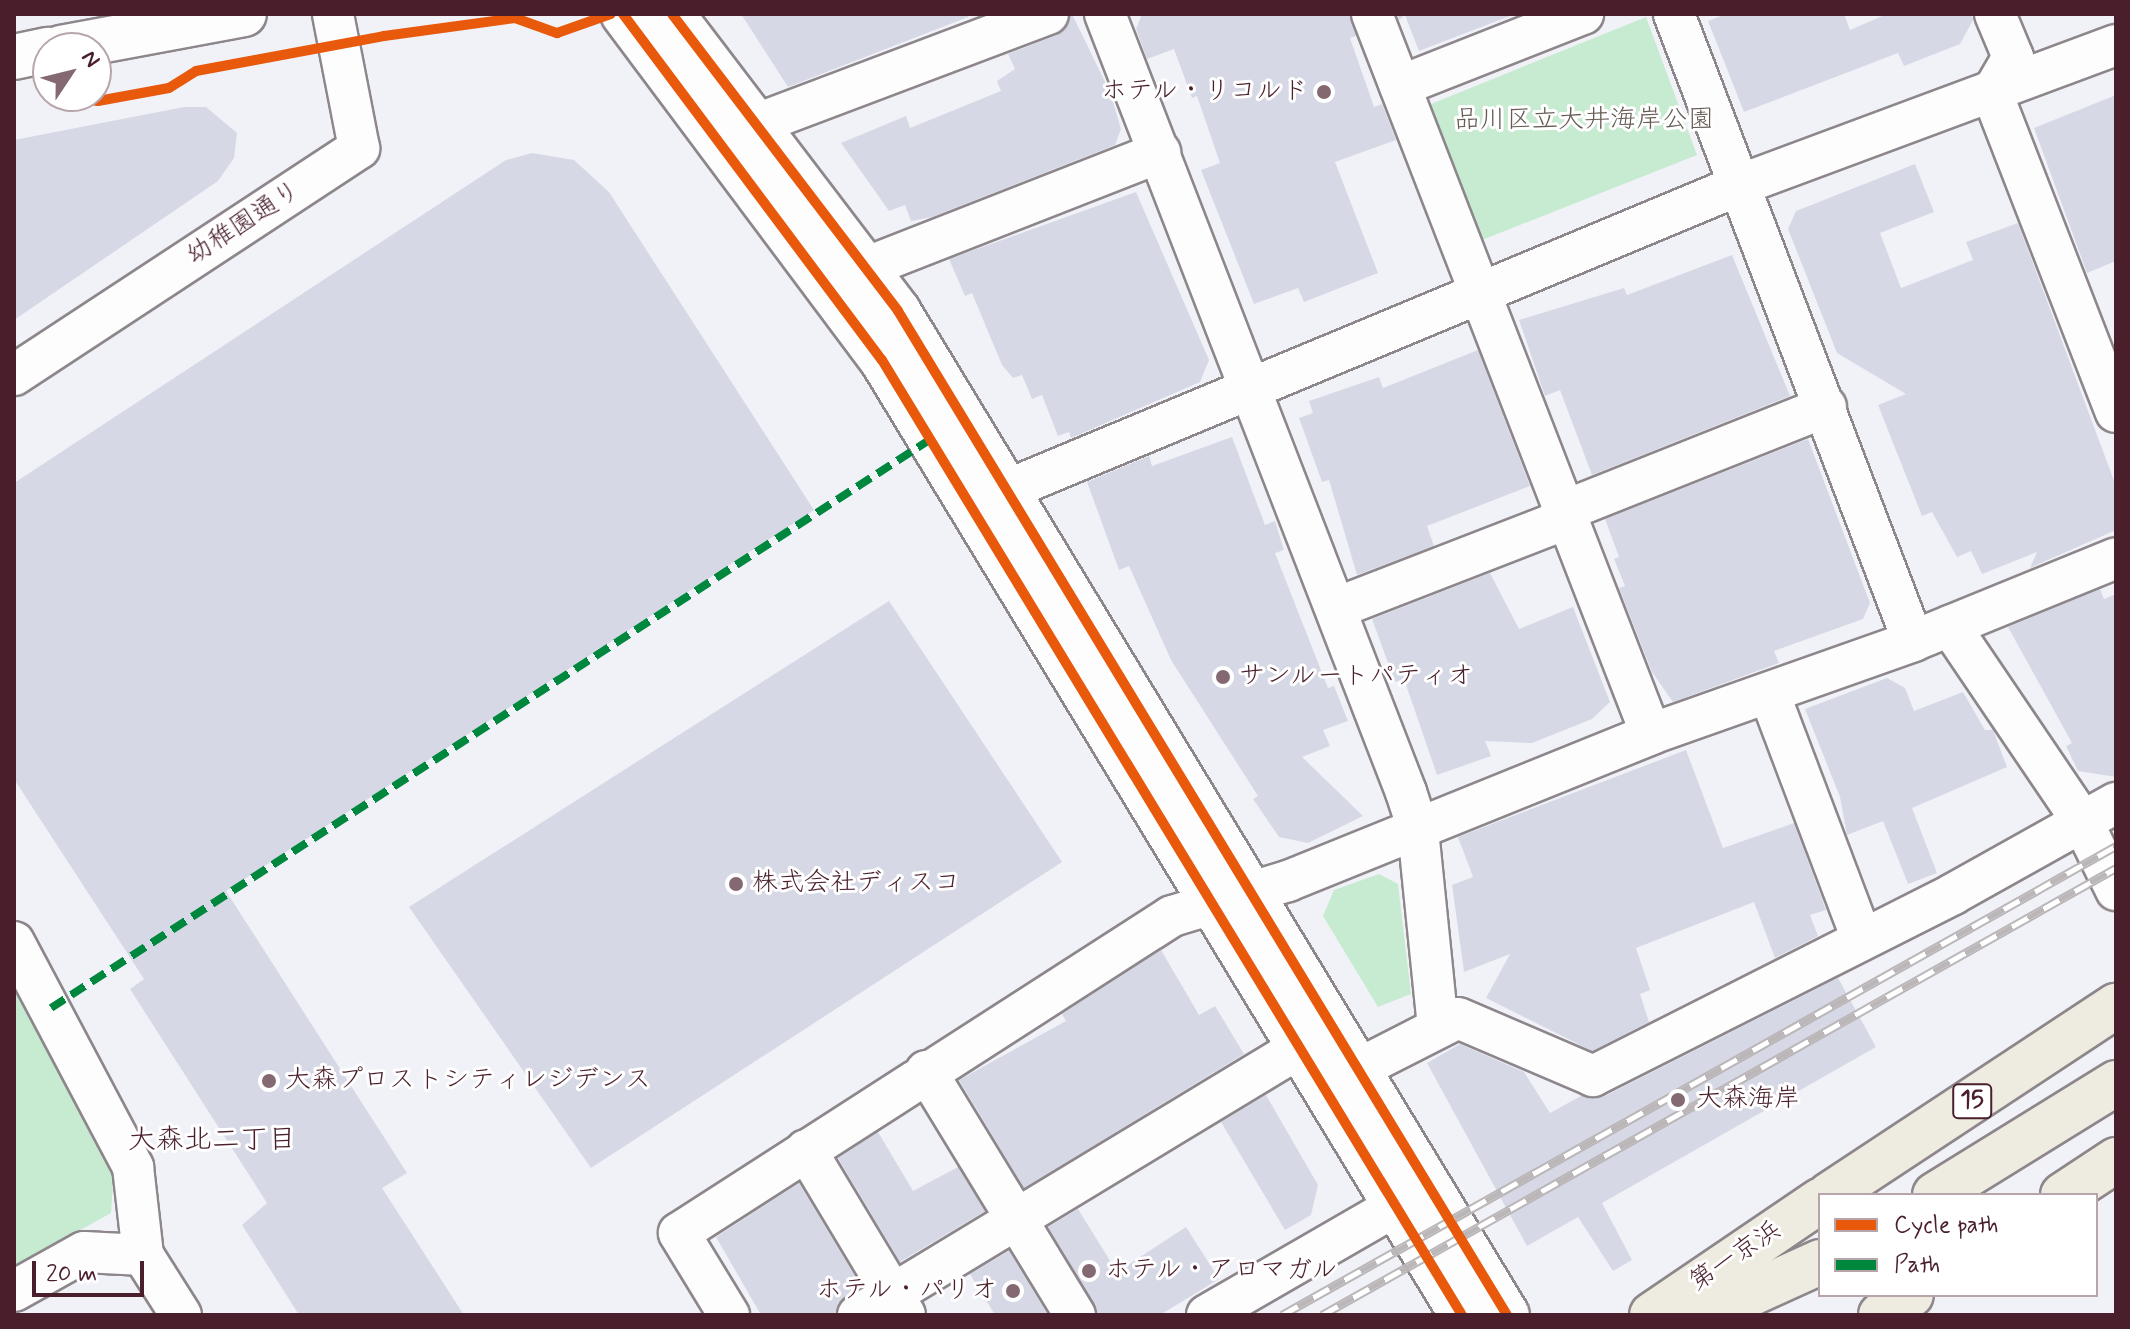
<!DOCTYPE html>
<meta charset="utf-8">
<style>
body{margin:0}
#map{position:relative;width:2130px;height:1329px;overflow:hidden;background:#f1f2f8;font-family:Mynerve,"Klee One",sans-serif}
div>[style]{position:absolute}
.green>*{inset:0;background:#c7ebd0}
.building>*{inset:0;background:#d6d9e5}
.roads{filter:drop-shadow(2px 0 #8d868b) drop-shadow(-2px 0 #8d868b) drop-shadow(0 2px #8d868b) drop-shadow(0 -2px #8d868b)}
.street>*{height:40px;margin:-20px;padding:0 20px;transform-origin:20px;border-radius:20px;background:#fdfdfe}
.secondary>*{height:44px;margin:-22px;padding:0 22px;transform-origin:22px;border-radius:22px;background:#fdfdfe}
.highway>*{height:44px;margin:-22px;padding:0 22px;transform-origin:22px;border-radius:22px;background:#eeebe0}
.rail>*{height:9px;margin-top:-4.5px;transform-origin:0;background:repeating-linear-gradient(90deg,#fff 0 18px,#bbb6b8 0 36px);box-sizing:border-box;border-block:2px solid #bbb6b8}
.quiet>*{height:8px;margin-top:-4px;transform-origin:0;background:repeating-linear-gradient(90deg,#00873e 0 16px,transparent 0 24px)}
.cycleway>*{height:10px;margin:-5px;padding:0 5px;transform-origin:5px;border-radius:5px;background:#e8590c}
.dots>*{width:22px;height:22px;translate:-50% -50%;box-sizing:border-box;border:4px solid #fff;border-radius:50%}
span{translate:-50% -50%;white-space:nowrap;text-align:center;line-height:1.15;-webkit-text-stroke:6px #fff;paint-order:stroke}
.shield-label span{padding:2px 6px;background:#fff;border:2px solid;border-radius:6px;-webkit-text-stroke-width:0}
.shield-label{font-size:24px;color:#4a1f2b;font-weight:700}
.poi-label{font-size:26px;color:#4a1f2b}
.right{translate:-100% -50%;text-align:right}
.left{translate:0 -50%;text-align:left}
.park-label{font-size:26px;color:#655b53}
.street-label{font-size:26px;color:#4a1f2b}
.neighbourhood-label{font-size:28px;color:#4a1f2b}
.frame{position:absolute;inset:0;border:16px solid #4a1f2b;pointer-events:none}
.legend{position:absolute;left:1818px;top:1193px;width:280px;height:104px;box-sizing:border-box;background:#fff;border:2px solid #b7a5aa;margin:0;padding:10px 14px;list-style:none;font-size:24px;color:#4a1f2b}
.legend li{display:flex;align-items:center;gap:16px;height:40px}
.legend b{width:40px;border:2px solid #b7a5aa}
.north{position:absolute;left:32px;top:32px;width:80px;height:80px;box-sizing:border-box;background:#fff;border:2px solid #b7a5aa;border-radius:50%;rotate:55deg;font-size:22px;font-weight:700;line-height:32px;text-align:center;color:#4a1f2b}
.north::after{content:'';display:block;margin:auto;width:28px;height:36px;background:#846973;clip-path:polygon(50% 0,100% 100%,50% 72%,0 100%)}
.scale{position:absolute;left:32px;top:1261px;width:112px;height:36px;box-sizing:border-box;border:4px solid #4a1f2b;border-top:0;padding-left:10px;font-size:24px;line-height:28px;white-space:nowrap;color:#4a1f2b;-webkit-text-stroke:6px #fff;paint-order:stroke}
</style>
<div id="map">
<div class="green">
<i style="clip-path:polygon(1646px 17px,1697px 155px,1482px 240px,1431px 104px)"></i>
<i style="clip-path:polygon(1379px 874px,1398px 884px,1411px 994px,1378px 1007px,1323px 916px,1334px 890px)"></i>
<i style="clip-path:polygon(14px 991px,114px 1170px,111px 1213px,14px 1267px)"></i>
</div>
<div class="building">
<i style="clip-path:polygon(741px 14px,968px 14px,968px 17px,788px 87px)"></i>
<i style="clip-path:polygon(1072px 14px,1110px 92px,1121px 129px,1115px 145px,932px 217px,911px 221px,905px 205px,889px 211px,841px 143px,906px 116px,910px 128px,1001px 91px,997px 81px,1015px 69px,1008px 54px,1057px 35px)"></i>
<i style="clip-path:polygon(1142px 14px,1350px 14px,1356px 36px,1350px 38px,1374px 107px,1382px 104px,1396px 140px,1335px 162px,1378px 273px,1304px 302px,1298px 288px,1254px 304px,1201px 170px,1220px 163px,1197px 96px,1192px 98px,1174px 49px,1147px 59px,1136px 29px)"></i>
<i style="clip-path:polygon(1397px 14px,1509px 14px,1510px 16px,1419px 51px,1405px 15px,1399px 20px)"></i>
<i style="clip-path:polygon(1726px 14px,1844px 14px,1850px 30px,1887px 14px,1972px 14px,1973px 20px,1960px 44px,1904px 66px,1898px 53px,1744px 112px,1708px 21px)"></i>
<i style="clip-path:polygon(2116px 95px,2116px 261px,2087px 273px,2034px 128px)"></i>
<i style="clip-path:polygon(184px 107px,206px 107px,237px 133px,234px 158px,218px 181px,14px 320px,14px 140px)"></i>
<i style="clip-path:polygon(532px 153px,574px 160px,609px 192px,814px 510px,226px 891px,407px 1173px,382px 1188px,464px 1315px,299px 1315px,242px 1225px,267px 1203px,130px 989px,144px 979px,14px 779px,14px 483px,506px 160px)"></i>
<i style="clip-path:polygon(1915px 164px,1934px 212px,1880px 233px,1901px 288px,1973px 260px,1966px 242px,2018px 223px,2116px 486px,2116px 530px,2030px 568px,2037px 552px,1982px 574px,1971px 551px,1957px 557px,1932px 512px,1922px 516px,1878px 405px,1906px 394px,1837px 353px,1788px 229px,1796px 211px)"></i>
<i style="clip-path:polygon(1136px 192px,1209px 360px,1200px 382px,1071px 438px,1069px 432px,1058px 436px,1042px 395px,1032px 399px,1022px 375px,1013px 378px,1002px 365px,972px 293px,965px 296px,949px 259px)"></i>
<i style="clip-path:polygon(1732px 255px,1790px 396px,1592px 475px,1560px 390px,1545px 396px,1519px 320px,1624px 288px,1627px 295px)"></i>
<i style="clip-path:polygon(1478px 350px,1530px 486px,1427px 526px,1434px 546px,1357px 575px,1329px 480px,1322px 482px,1299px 418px,1313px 413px,1309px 401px,1379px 377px,1383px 388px)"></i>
<i style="clip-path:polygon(1232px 437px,1265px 525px,1275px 521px,1284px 550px,1275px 553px,1328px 688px,1334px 686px,1348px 721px,1323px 730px,1330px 746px,1302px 757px,1363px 816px,1308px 843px,1279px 837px,1253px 799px,1258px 796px,1171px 660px,1129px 566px,1119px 570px,1087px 482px,1149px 456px,1152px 466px)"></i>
<i style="clip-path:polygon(1808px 439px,1870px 603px,1863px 619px,1774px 651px,1779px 663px,1673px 702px,1652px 672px,1619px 588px,1625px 586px,1614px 559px,1619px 557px,1605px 519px)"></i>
<i style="clip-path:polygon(1490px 573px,1519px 629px,1573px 607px,1610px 702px,1592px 719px,1532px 743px,1485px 741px,1491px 756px,1437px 775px,1404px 679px,1395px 682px,1372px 619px)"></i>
<i style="clip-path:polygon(2100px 589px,2104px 599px,2116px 594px,2116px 777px,2078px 771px,2066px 746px,2072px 743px,2008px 627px)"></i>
<i style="clip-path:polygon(889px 601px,1062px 862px,591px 1168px,409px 907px)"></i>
<i style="clip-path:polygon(1887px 678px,1905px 688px,1914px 711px,1963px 692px,1985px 730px,1993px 730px,2007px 767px,1912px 808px,1937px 873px,1908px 884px,1883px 821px,1847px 835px,1840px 797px,1805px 709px)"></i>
<i style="clip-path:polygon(1686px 750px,1723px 848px,1794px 823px,1826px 910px,1810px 915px,1818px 936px,1775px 958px,1754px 902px,1636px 948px,1650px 990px,1640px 994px,1649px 1022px,1592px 1051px,1486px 998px,1510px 954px,1464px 972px,1452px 885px,1473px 877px,1458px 837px)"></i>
<i style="clip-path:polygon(1161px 950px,1199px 1015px,1215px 1006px,1244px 1054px,1024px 1188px,959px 1080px,1066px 1021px,1062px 1014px)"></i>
<i style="clip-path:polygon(1838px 978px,1876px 1047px,1602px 1203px,1632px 1260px,1613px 1271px,1578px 1217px,1527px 1246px,1427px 1063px,1460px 1044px,1524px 1072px,1550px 1113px,1581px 1096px,1603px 1097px)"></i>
<i style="clip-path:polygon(1266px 1095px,1318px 1185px,1311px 1215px,1285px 1230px,1221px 1122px)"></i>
<i style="clip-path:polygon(878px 1132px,913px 1191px,958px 1167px,985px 1211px,900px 1262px,838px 1158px)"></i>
<i style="clip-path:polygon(799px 1183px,861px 1286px,838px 1303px,835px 1315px,761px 1315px,716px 1237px)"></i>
<i style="clip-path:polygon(1078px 1209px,1117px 1272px,1186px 1227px,1219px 1279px,1160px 1315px,1098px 1315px,1048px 1227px)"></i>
<i style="clip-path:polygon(1009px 1251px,1048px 1315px,995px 1315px,970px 1274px)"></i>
</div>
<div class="roads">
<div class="street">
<i style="left:1105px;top:14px;width:834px;rotate:68.85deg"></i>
<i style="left:1406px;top:792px;width:40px;rotate:72deg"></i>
<i style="left:1418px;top:830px;width:198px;rotate:84.2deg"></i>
<i style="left:1372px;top:14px;width:772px;rotate:68.82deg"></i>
<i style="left:1674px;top:14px;width:671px;rotate:69.13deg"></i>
<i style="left:1995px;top:14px;width:47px;rotate:67.3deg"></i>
<i style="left:2013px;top:57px;width:42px;rotate:120.3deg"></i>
<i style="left:1992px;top:93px;width:342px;rotate:68.8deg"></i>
<i style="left:1400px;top:86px;width:197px;rotate:-21.5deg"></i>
<i style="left:757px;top:124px;width:311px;rotate:-20.7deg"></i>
<i style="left:867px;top:267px;width:315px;rotate:-21.4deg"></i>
<i style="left:14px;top:375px;width:413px;rotate:-33.3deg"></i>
<i style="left:359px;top:148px;width:136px;rotate:-101deg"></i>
<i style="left:1007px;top:490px;width:796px;rotate:-22.6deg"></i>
<i style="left:1742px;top:184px;width:399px;rotate:-20.4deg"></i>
<i style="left:1339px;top:607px;width:230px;rotate:-21.2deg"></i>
<i style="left:1553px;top:524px;width:17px;rotate:-50deg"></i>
<i style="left:1564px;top:511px;width:282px;rotate:-21.7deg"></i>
<i style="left:1950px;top:626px;width:235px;rotate:55.9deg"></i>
<i style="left:2082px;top:821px;width:77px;rotate:63.8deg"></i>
<i style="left:1769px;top:693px;width:263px;rotate:69.3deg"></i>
<i style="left:14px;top:942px;width:255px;rotate:62.1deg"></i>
<i style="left:133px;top:1167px;width:89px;rotate:83.5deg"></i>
<i style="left:143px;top:1255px;width:71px;rotate:57.7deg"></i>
<i style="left:1358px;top:1069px;width:112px;rotate:-27deg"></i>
<i style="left:1458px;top:1018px;width:147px;rotate:23.2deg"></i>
<i style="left:1593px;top:1076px;width:403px;rotate:-26.8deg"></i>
<i style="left:1953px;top:894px;width:187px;rotate:-29.2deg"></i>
<i style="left:926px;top:1071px;width:286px;rotate:58.6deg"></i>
<i style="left:806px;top:1150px;width:192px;rotate:59deg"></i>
<i style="left:14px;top:1291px;width:80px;rotate:-29.1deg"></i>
<i style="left:84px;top:1252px;width:59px;rotate:2.9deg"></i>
<i style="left:729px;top:1315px;width:96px;rotate:-121.4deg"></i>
<i style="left:679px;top:1233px;width:586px;rotate:-32.74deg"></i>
<i style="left:1172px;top:916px;width:121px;rotate:-16.8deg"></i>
<i style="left:1288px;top:881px;width:392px;rotate:-22deg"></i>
<i style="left:1651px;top:734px;width:278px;rotate:-19.5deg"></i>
<i style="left:1913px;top:641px;width:219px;rotate:-22.2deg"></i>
<i style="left:858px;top:1315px;width:516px;rotate:-31.19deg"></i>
<i style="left:1207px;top:1315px;width:216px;rotate:-30deg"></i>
</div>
<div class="secondary">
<i style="left:623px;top:14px;width:432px;rotate:53.2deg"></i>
<i style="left:882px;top:360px;width:1117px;rotate:58.73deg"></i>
<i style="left:672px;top:14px;width:373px;rotate:52.7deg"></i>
<i style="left:898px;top:311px;width:1174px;rotate:58.76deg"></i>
<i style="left:61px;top:48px;width:186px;rotate:-10.5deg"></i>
<i style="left:14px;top:57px;width:35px;rotate:-12deg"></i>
</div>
<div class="highway">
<i style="left:1829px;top:1195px;width:344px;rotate:-33.4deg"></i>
<i style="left:1935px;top:1195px;width:213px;rotate:-31.7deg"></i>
<i style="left:2063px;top:1195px;width:64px;rotate:-33.4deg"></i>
<i style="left:1652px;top:1315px;width:203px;rotate:-34.2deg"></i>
<i style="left:1678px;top:1315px;width:77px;rotate:-16.6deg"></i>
<i style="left:1752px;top:1293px;width:75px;rotate:-24.5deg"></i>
<i style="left:1881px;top:1315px;width:36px;rotate:-34deg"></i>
</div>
</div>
<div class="rail">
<i style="left:1282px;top:1315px;width:957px;rotate:-29.35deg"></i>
<i style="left:1322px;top:1315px;width:911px;rotate:-29.38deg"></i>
</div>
<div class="quiet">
<i style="left:51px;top:1008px;width:1048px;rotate:-32.89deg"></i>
</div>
<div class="cycleway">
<i style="left:623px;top:14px;width:432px;rotate:53.2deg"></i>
<i style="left:882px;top:360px;width:1117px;rotate:58.73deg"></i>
<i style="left:672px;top:14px;width:373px;rotate:52.7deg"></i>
<i style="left:898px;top:311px;width:1174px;rotate:58.76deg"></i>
<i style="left:66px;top:96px;width:32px;rotate:9deg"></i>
<i style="left:98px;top:101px;width:72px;rotate:-10.4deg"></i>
<i style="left:169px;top:88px;width:32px;rotate:-32deg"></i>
<i style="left:196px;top:71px;width:191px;rotate:-10.5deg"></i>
<i style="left:384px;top:36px;width:132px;rotate:-7.8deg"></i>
<i style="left:515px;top:18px;width:45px;rotate:19.7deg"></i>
<i style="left:557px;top:33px;width:57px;rotate:-19.4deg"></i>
</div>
<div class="dots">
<i style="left:1324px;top:92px;background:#846973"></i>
<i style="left:1223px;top:677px;background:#846973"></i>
<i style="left:736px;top:884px;background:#846973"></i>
<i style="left:269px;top:1081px;background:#846973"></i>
<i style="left:1678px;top:1100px;background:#846973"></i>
<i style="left:1089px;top:1271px;background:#846973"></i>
<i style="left:1013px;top:1291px;background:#846973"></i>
</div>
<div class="shield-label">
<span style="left:1972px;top:1101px">15</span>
</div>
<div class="poi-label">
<span class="right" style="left:1308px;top:92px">ホテル・リコルド</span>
<span class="left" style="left:1239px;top:677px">サンルートパティオ</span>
<span class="left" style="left:752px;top:884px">株式会社ディスコ</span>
<span class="left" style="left:285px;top:1081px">大森プロストシティレジデンス</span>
<span class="left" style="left:1696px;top:1100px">大森海岸</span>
<span class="left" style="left:1105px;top:1271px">ホテル・アロマガル</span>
<span class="right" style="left:997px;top:1291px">ホテル・パリオ</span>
</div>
<div class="park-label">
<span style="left:1584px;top:121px">品川区立大井海岸公園</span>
</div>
<div class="street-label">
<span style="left:244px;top:224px;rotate:-33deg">幼稚園通り</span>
<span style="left:1736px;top:1257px;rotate:-34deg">第一京浜</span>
</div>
<div class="neighbourhood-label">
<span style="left:212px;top:1141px">大森北二丁目</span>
</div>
<div class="frame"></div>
<ul class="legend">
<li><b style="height:10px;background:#e8590c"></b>Cycle path</li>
<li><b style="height:10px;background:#00873e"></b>Path</li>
</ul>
<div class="north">N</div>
<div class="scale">20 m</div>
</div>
